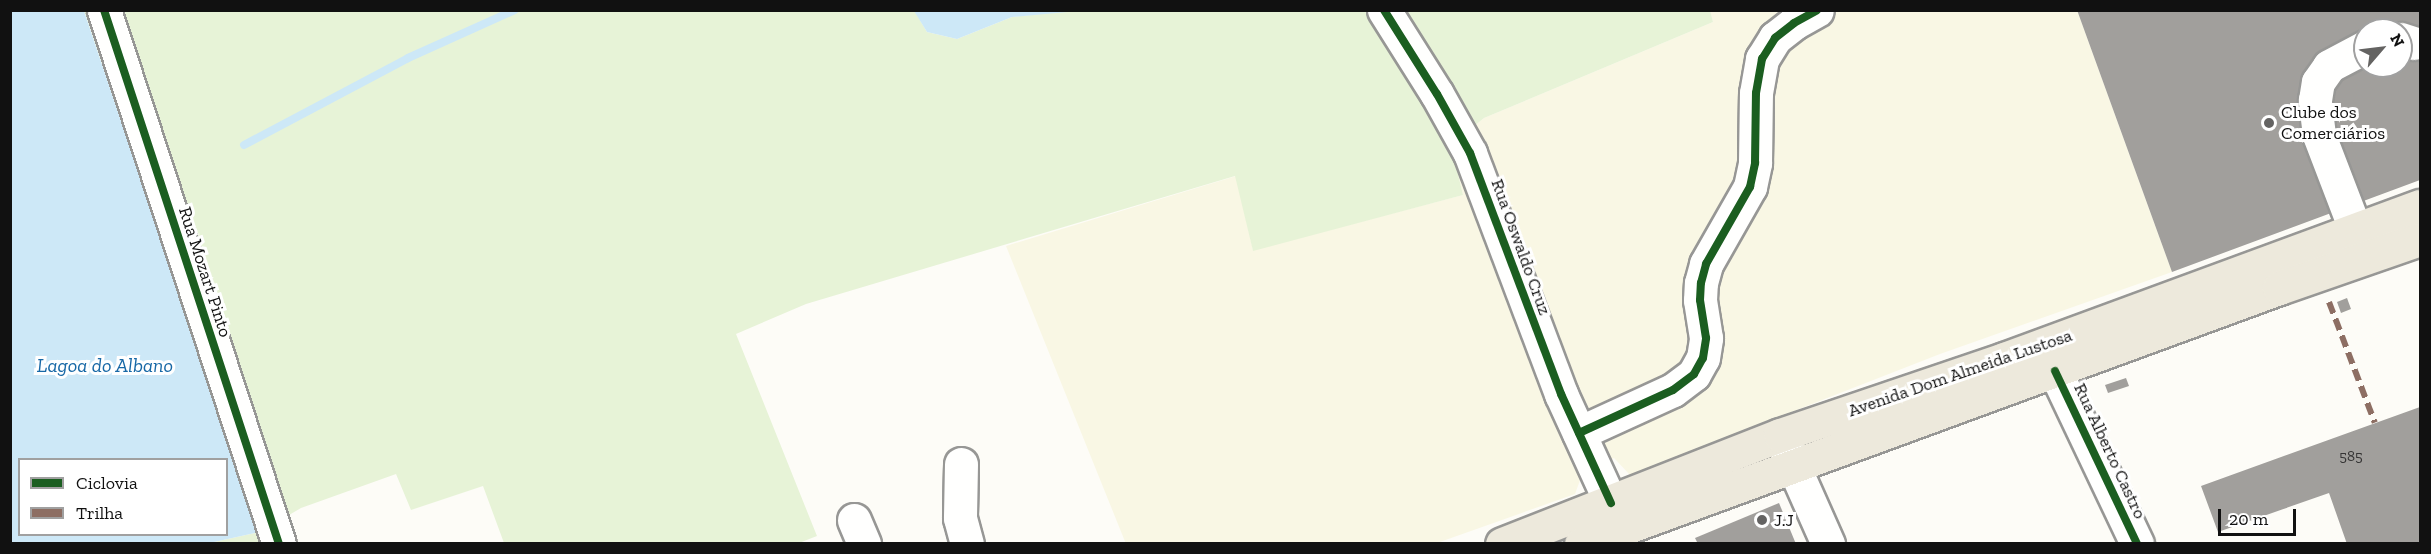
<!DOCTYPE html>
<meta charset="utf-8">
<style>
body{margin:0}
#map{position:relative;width:2431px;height:554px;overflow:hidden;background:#fdfcf7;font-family:"Zilla Slab",serif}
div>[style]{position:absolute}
.farmland>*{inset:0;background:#f9f7e4}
.green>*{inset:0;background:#e7f3d7}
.water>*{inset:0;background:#cde8f7}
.stream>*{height:8px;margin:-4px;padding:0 4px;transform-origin:4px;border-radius:4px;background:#cde8f7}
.building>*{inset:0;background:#a19f9c}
.roads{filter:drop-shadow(2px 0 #979795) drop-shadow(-2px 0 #979795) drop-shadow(0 2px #979795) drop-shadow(0 -2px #979795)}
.minor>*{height:33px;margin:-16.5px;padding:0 16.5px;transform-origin:16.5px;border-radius:16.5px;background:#fffffe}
.major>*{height:33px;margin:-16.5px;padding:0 16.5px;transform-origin:16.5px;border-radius:16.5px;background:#ede9dc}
.quiet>*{height:6px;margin-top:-3px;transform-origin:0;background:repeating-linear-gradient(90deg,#8d6e63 0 12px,transparent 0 18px)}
.cycleway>*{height:8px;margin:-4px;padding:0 4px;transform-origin:4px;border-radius:4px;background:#1b5e20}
.dots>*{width:16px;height:16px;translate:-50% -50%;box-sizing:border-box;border:3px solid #fff;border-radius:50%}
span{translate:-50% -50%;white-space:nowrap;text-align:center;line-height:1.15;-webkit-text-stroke:6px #fff;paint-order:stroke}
.number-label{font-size:15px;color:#353434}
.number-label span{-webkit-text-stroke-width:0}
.poi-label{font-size:18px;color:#111}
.left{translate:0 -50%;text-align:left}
.street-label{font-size:18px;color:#111}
.water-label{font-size:20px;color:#1768a6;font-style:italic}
.frame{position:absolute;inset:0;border:12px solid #111;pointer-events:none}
.legend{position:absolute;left:18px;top:458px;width:210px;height:78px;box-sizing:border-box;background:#fff;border:2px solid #a0a0a0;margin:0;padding:8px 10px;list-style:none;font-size:18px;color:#111}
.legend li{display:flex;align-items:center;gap:12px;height:30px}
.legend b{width:30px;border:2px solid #a0a0a0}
.north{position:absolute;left:2353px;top:18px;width:60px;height:60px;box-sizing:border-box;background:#fff;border:2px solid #a0a0a0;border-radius:50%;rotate:62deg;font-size:16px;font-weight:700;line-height:24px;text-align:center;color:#111}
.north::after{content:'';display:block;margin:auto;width:21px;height:27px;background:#646362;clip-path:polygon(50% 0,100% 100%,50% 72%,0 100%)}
.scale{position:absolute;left:2218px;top:509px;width:78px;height:27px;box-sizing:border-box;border:3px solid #111;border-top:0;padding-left:8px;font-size:18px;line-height:21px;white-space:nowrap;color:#111;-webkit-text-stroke:4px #fff;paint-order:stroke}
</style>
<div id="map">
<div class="farmland">
<i style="clip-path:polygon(2077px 10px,2172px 272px,1940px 354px,1630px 475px,1614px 458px,1583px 472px,1575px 494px,1437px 543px,1126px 544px,1006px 246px,1236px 176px,1253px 250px,1463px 195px,1451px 145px,1484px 118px,1713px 22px,1710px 11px)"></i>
</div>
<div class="green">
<i style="clip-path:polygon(914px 10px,927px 32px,957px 39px,1012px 17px,1078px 10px,1710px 10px,1713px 22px,1484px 118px,1451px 145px,1463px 195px,1253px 251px,1235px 176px,806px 304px,736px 334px,817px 536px,799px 543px,504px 543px,483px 486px,411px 510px,396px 474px,301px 508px,260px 532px,264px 543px,205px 544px,259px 532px,84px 11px)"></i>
</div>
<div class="water">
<i style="clip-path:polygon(evenodd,10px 11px,84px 11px,259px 532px,205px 544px,11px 543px,10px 11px,20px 460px,226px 460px,226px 534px,20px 534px,20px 460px)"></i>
<i style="clip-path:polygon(914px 11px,1078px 11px,1012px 17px,957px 39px,927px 32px)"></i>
</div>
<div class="stream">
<i style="left:244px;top:145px;width:186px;rotate:-27.9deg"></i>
<i style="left:408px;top:58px;width:117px;rotate:-24.2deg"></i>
</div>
<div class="building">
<i style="clip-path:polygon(evenodd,2077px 10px,2420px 10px,2420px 180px,2172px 272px,2077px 10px,2365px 30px,2401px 30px,2401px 66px,2365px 66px,2365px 30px)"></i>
<i style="clip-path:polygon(2347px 298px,2351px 309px,2341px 313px,2337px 302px)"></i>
<i style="clip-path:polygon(2126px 378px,2129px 386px,2108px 393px,2105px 385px)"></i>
<i style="clip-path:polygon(2420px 407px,2420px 544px,2347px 544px,2329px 493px,2218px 532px,2201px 486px)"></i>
<i style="clip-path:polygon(1779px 503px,1796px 544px,1698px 544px,1695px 538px)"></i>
</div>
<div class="roads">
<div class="minor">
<i style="left:104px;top:10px;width:562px;rotate:71.86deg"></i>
<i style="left:1384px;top:10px;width:99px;rotate:57.8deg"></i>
<i style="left:1437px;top:94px;width:68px;rotate:60.8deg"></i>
<i style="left:1470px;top:153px;width:258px;rotate:69.3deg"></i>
<i style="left:1561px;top:394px;width:120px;rotate:65.4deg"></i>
<i style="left:2401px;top:39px;width:13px;rotate:18deg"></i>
<i style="left:2355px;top:229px;width:101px;rotate:-111deg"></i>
<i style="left:2319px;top:135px;width:35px;rotate:-97deg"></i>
<i style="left:2315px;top:100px;width:18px;rotate:-81deg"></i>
<i style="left:2318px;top:82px;width:19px;rotate:-55deg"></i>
<i style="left:2329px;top:66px;width:41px;rotate:-27.8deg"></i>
<i style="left:2055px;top:371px;width:191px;rotate:64.6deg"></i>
<i style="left:1579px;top:433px;width:103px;rotate:-24.6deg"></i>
<i style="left:1673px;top:390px;width:26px;rotate:-37deg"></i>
<i style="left:1694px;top:374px;width:18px;rotate:-61deg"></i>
<i style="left:1703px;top:358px;width:20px;rotate:-81deg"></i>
<i style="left:1706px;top:338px;width:38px;rotate:-99deg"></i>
<i style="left:1700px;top:300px;width:17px;rotate:-87deg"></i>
<i style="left:1701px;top:283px;width:20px;rotate:-75deg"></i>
<i style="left:1706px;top:264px;width:89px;rotate:-60.3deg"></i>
<i style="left:1750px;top:187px;width:25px;rotate:-78deg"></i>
<i style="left:1755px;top:163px;width:70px;rotate:-89.2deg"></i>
<i style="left:1756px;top:93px;width:35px;rotate:-80deg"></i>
<i style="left:1762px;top:59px;width:25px;rotate:-58deg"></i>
<i style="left:1775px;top:38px;width:24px;rotate:-38deg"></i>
<i style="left:1794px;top:23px;width:26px;rotate:-29deg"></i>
<i style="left:1782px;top:440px;width:114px;rotate:66.1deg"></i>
<i style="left:961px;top:464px;width:54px;rotate:91.1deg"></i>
<i style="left:960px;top:518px;width:27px;rotate:75deg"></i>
<i style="left:854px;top:520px;width:26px;rotate:67deg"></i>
</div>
<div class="major">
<i style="left:1502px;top:544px;width:299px;rotate:-21.4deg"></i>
<i style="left:1780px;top:435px;width:237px;rotate:-18.7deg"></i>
<i style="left:2004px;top:359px;width:443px;rotate:-20.2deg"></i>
<i style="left:1581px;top:544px;width:743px;rotate:-20.14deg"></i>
<i style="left:2279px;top:288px;width:149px;rotate:-19.2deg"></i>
</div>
</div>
<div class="quiet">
<i style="left:2329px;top:302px;width:129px;rotate:69.2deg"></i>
</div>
<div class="cycleway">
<i style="left:104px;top:10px;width:562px;rotate:71.86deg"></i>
<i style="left:1384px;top:10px;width:99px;rotate:57.8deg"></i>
<i style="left:1437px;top:94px;width:68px;rotate:60.8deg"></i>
<i style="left:1470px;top:153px;width:258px;rotate:69.3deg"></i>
<i style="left:1561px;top:394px;width:120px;rotate:65.4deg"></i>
<i style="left:2055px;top:371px;width:191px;rotate:64.6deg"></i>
<i style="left:1579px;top:433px;width:103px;rotate:-24.6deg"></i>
<i style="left:1673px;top:390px;width:26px;rotate:-37deg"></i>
<i style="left:1694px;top:374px;width:18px;rotate:-61deg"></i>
<i style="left:1703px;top:358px;width:20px;rotate:-81deg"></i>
<i style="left:1706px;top:338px;width:38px;rotate:-99deg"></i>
<i style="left:1700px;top:300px;width:17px;rotate:-87deg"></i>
<i style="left:1701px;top:283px;width:20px;rotate:-75deg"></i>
<i style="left:1706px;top:264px;width:89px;rotate:-60.3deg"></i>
<i style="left:1750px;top:187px;width:25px;rotate:-78deg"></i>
<i style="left:1755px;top:163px;width:70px;rotate:-89.2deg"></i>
<i style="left:1756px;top:93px;width:35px;rotate:-80deg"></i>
<i style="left:1762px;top:59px;width:25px;rotate:-58deg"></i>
<i style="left:1775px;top:38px;width:24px;rotate:-38deg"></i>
<i style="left:1794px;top:23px;width:26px;rotate:-29deg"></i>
</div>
<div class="dots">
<i style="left:2269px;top:123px;background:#646362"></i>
<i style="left:1762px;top:520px;background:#646362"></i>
</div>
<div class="number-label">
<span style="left:2351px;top:457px">585</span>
</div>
<div class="poi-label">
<span class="left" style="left:2281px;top:123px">Clube dos<br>Comerciários</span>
<span class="left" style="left:1774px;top:520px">J.J</span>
</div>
<div class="street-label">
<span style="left:1521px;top:247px;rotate:70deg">Rua Oswaldo Cruz</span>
<span style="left:205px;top:272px;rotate:72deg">Rua Mozart Pinto</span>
<span style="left:1960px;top:373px;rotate:-19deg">Avenida Dom Almeida Lustosa</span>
<span style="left:2110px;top:451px;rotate:65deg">Rua Alberto Castro</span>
</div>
<div class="water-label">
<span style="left:105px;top:365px">Lagoa do Albano</span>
</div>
<div class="frame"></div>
<ul class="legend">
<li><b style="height:8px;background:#1b5e20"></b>Ciclovia</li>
<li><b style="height:8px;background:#8d6e63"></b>Trilha</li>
</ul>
<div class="north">N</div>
<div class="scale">20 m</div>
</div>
